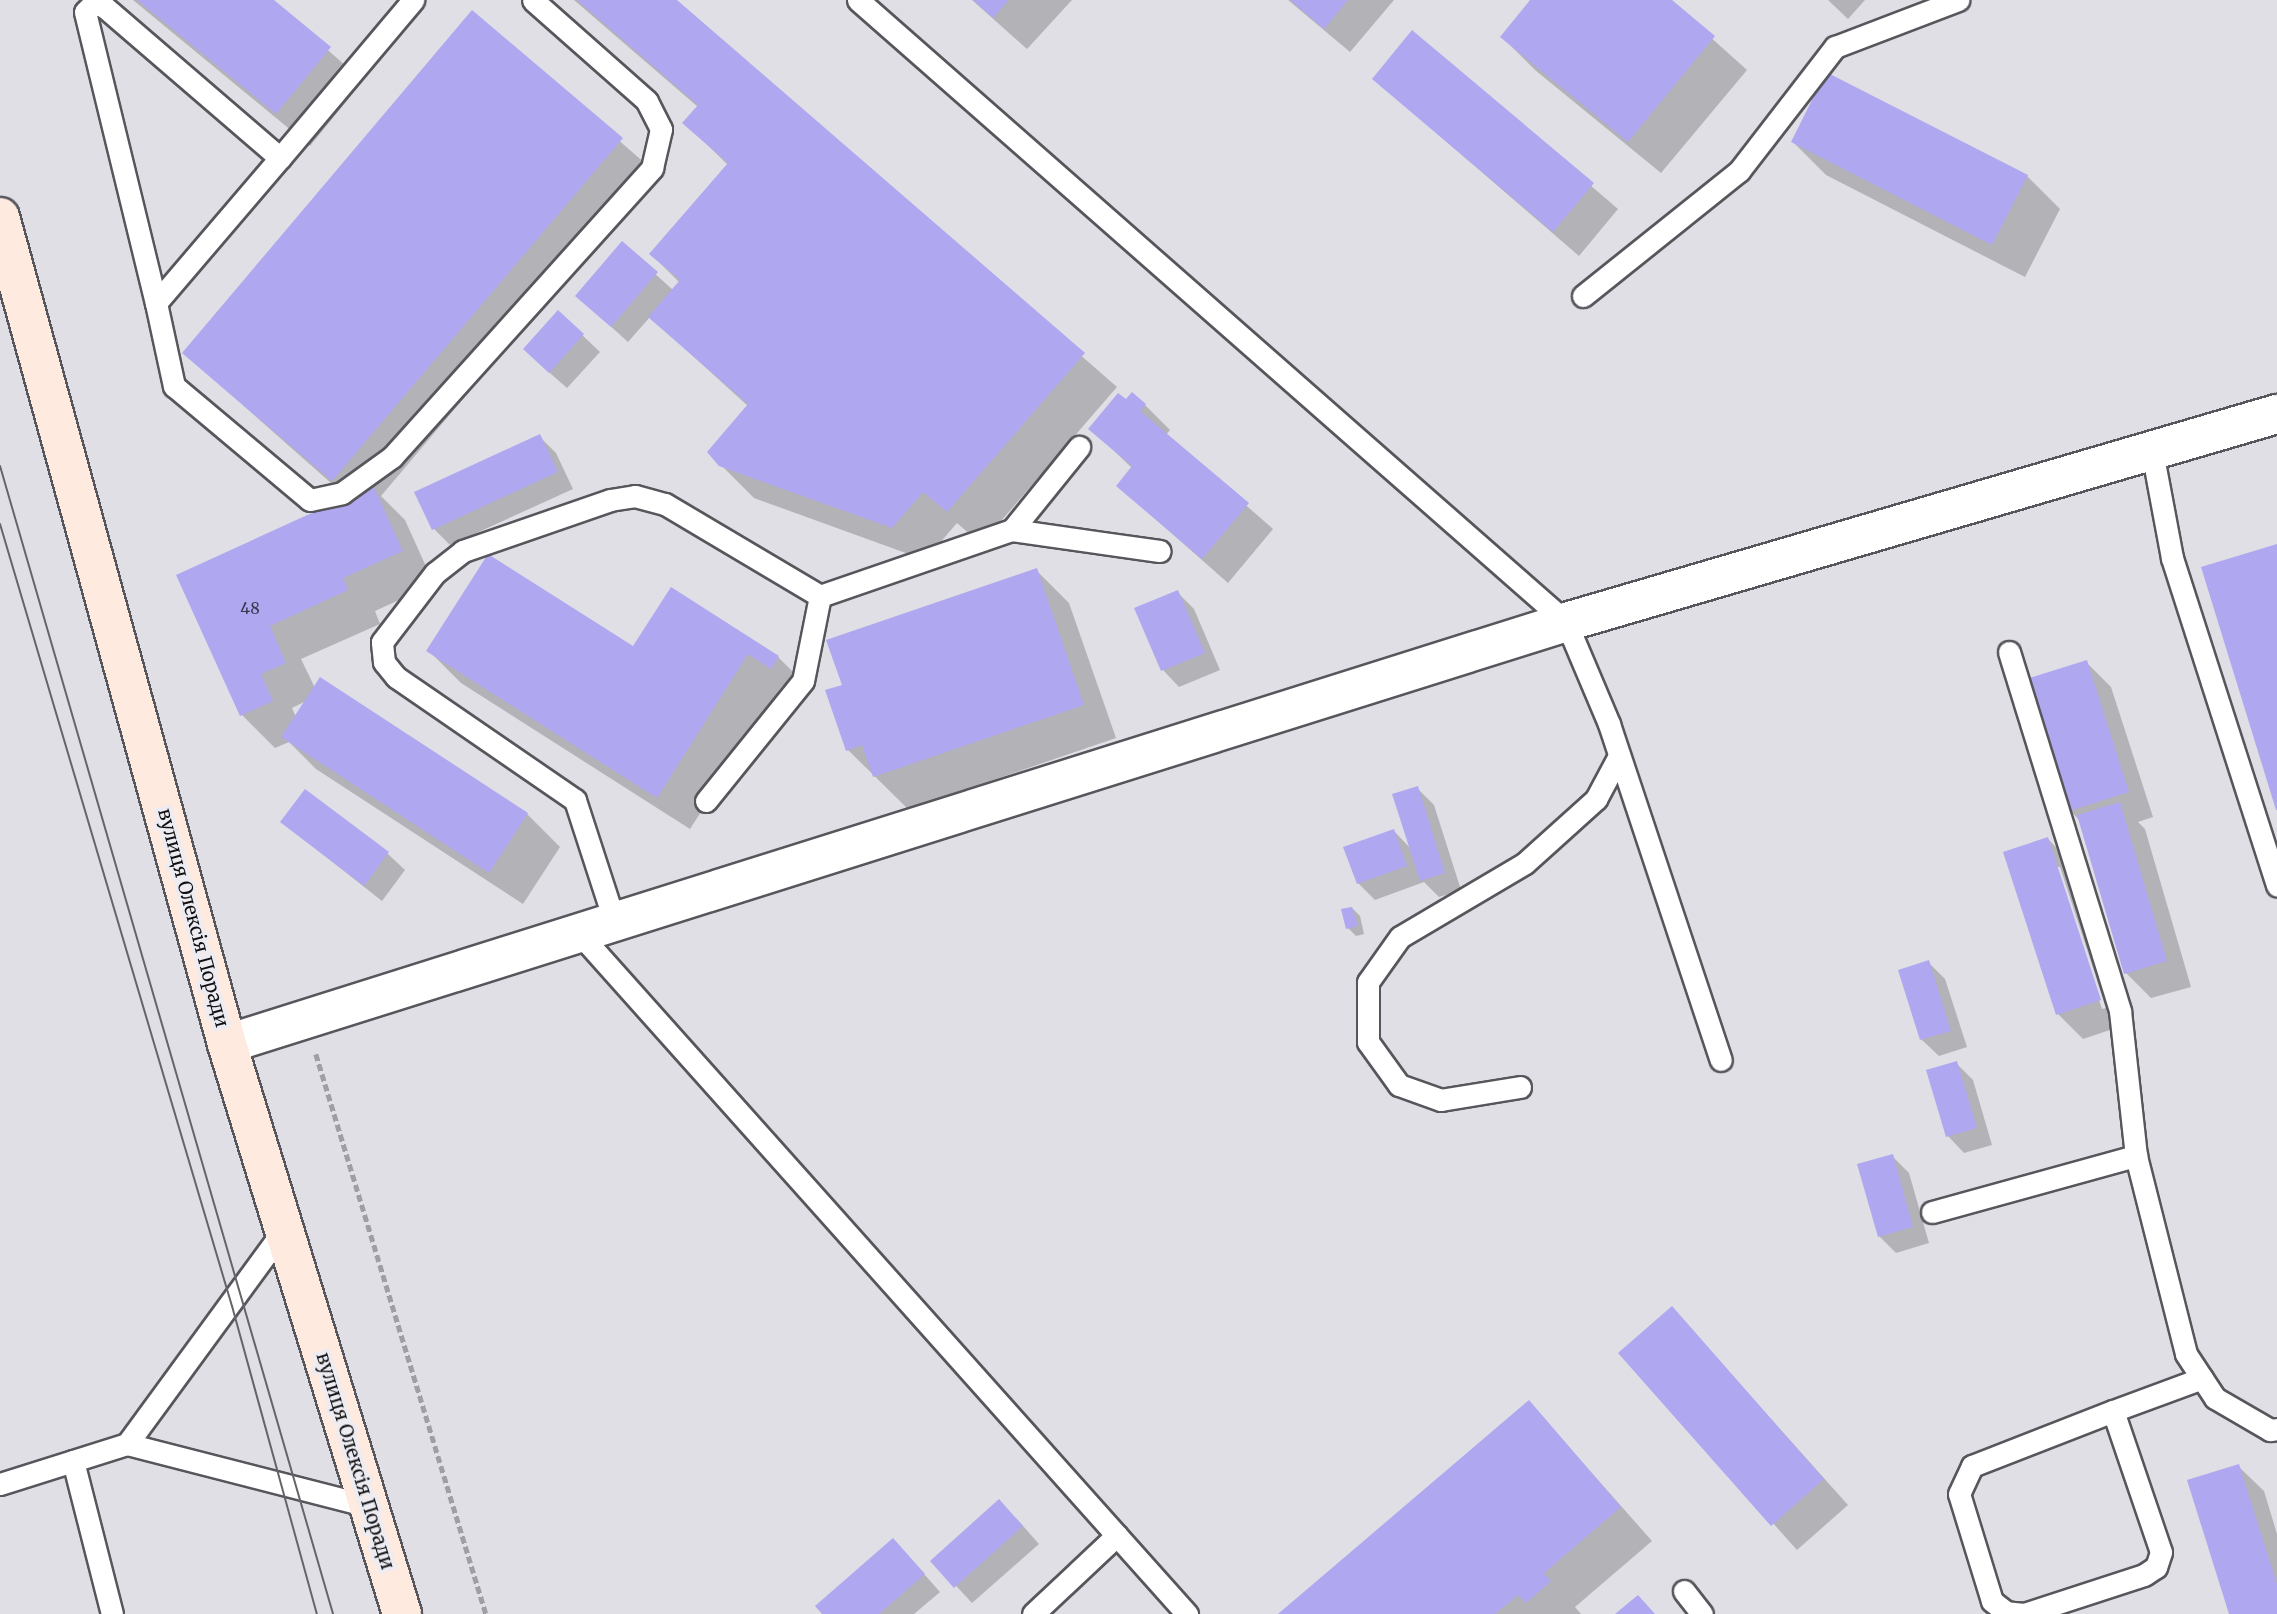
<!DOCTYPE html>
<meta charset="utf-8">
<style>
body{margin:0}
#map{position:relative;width:2277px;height:1614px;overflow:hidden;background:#dfdfe5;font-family:Merriweather,serif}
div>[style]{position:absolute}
.shadow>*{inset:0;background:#0003}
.building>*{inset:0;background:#afa7f0}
.path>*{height:4.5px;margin-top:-2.25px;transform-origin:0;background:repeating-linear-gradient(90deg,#9e9ea3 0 7px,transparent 0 10.5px)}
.roads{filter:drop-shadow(2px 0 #57565c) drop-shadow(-2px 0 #57565c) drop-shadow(0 2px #57565c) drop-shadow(0 -2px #57565c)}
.service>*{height:21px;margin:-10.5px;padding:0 10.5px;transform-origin:10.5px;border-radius:10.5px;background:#fff}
.minor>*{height:38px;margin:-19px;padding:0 19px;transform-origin:19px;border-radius:19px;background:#fff}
.secondary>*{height:38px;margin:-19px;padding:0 19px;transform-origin:19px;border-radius:19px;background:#feeadf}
.tram>*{height:2px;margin:-1px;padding:0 1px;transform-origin:1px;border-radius:1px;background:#656569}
span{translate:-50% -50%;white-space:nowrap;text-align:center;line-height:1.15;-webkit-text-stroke:7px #ececf2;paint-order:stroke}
.number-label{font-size:16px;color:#38364a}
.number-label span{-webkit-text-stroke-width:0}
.street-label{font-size:19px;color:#101012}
</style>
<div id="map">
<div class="shadow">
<i style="clip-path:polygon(133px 0,271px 0,363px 81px,310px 146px)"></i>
<i style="clip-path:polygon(574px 0,674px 0,1117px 387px,981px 544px,957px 523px,925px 560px,754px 498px,720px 464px,749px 407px,650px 317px,628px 342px,577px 296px,622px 244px,673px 290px,680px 283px,651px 254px,728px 165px,685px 123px,698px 107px)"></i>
<i style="clip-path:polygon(972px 0,1072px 0,1027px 49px)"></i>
<i style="clip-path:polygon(1288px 0,1394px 0,1350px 52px)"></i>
<i style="clip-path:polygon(1532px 0,1669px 0,1747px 70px,1661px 173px,1535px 70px,1502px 37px)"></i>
<i style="clip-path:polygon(1828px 0,1865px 0,1848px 19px)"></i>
<i style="clip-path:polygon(evenodd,473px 13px,655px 172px,381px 496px,405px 520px,434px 584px,375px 611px,380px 624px,301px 659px,315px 688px,321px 679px,527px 814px,560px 847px,523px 904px,316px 769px,289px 742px,275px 748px,242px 715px,179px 576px,348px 498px,184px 353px,473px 13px,306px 701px,296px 717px,292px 708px,306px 701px)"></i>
<i style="clip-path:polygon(1413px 33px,1618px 209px,1579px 256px,1374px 79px)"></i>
<i style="clip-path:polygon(1793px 142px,2027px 176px,2060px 209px,2025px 277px,1826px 175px)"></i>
<i style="clip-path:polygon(559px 313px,600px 352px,567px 388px,542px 366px)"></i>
<i style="clip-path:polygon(1126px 402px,1145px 405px,1170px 430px,1166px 435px,1273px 529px,1228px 583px,1118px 486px,1132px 468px,1091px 429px)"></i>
<i style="clip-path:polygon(539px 436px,556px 453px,573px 489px,450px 545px,434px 529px)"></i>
<i style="clip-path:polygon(1036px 570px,1069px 603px,1116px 738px,908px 809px,848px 750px,844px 686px)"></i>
<i style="clip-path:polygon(671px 589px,778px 657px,811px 690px,805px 700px,782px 686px,690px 829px,461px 683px,428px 650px,633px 649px)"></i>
<i style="clip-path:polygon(1177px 592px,1194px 609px,1220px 670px,1179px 687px,1163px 670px)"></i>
<i style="clip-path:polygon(2086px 662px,2111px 687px,2153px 817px,2138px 822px,2145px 829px,2191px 987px,2151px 998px,2126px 973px,2080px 821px,2070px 810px)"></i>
<i style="clip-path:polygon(1417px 788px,1434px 805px,1461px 890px,1439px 897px,1424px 882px,1375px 900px,1358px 883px,1394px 831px,1412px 850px)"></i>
<i style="clip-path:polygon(282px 822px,388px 854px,405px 870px,382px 901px)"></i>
<i style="clip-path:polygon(evenodd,2048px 839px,2073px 864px,2125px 1025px,2083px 1039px,2058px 1014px,2048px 839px,2056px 867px,2060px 867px,2106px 1008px,2102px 1009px,2056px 867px)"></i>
<i style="clip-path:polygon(1352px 908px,1360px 916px,1364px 934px,1356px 936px,1348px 928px)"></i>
<i style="clip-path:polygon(1928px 962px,1945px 979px,1967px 1047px,1939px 1056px,1922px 1040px,1900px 971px)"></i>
<i style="clip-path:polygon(1956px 1063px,1973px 1080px,1992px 1145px,1964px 1153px,1948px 1136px)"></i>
<i style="clip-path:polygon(1892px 1156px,1909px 1173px,1929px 1243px,1896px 1253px,1879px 1236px)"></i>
<i style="clip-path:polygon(1672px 1308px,1848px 1505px,1797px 1550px,1621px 1353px)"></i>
<i style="clip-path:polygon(1529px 1402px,1652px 1541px,1575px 1607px,1581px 1614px,1280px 1614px)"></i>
<i style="clip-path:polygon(2238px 1466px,2264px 1491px,2277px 1534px,2277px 1614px,2231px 1614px)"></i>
<i style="clip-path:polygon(1016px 1518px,1039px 1544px,972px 1603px,933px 1561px)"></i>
<i style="clip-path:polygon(909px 1557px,940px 1592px,914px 1614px,824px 1614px)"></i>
</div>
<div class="building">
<i style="clip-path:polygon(137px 0,274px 0,331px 47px,276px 114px)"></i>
<i style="clip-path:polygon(577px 0,677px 0,1085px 353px,947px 512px,923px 492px,892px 528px,719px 466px,707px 452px,748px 404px,648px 317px,680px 280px,649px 254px,728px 163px,682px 123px,698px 105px)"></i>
<i style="clip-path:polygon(973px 0,1009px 0,993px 18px)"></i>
<i style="clip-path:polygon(1290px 0,1348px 0,1324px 29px)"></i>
<i style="clip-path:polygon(1530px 0,1672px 0,1715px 36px,1628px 142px,1500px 37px)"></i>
<i style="clip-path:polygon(472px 10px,623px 138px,332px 481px,182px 353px)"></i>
<i style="clip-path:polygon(1412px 30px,1594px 183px,1553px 232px,1372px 79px)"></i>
<i style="clip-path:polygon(1826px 72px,2028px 175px,1992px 245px,1791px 142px)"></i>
<i style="clip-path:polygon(622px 241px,658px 272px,611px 327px,575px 296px)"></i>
<i style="clip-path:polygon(558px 310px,584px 334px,549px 373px,523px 349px)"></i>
<i style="clip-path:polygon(1132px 392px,1146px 404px,1140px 411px,1249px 503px,1202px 559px,1116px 486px,1132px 466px,1088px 429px,1118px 393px,1126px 399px)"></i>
<i style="clip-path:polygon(540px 434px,558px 472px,432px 530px,414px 492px)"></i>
<i style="clip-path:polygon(373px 485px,403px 551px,343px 578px,348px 590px,270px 626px,286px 663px,261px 674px,273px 701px,240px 716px,176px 575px)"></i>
<i style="clip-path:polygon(2277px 544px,2277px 810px,2276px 810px,2201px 567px)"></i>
<i style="clip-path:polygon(488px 554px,633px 646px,671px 587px,779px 656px,771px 669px,748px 654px,657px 798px,426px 651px)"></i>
<i style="clip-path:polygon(1037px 568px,1084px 705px,873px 777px,862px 745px,846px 751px,825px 690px,842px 685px,826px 640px)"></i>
<i style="clip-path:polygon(1178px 590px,1205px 653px,1161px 671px,1134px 608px)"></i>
<i style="clip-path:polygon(2087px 660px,2129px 792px,2069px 811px,2026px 679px)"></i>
<i style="clip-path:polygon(320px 677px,528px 813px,489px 873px,281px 737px)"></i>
<i style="clip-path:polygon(1418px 786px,1445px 873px,1420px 881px,1392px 794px)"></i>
<i style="clip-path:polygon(305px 789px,389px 852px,364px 886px,280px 822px)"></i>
<i style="clip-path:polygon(2120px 802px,2167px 961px,2124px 974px,2077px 815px)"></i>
<i style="clip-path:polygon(1394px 829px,1407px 866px,1357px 884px,1343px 847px)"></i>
<i style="clip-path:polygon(2048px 837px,2101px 1000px,2056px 1015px,2003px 852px)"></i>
<i style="clip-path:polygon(1352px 907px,1358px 926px,1346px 929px,1341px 909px)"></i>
<i style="clip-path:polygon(1929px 960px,1951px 1031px,1920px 1040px,1898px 970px)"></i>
<i style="clip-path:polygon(1957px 1061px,1977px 1128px,1946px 1137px,1926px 1070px)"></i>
<i style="clip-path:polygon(1893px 1154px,1913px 1227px,1878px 1237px,1857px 1164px)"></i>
<i style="clip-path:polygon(1672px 1306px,1824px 1479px,1771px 1526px,1618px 1353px)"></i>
<i style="clip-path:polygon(1529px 1400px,1621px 1507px,1544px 1573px,1551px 1581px,1526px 1603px,1518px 1595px,1495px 1614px,1278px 1614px)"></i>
<i style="clip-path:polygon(2239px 1464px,2277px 1584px,2277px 1614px,2229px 1614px,2187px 1480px)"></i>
<i style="clip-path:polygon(999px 1499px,1023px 1526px,954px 1588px,930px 1561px)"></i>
<i style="clip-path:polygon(893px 1538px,925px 1574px,879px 1614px,822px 1614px,815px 1606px)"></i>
<i style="clip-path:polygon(1638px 1595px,1655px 1614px,1615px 1614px)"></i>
</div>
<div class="path">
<i style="left:316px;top:1054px;width:585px;rotate:73.11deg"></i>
</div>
<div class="roads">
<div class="service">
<i style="left:858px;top:0;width:942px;rotate:41.3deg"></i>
<i style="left:1566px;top:622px;width:111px;rotate:67.1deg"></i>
<i style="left:1609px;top:724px;width:354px;rotate:71.6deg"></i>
<i style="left:280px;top:158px;width:233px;rotate:-139.3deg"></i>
<i style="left:103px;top:6px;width:10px;rotate:-169deg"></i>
<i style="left:93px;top:4px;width:11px;rotate:135deg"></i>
<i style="left:85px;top:12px;width:300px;rotate:76.3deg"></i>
<i style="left:156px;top:303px;width:191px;rotate:-49.5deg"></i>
<i style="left:280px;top:158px;width:207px;rotate:-49.9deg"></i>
<i style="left:1583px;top:296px;width:200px;rotate:-38.7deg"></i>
<i style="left:1739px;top:171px;width:157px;rotate:-52.3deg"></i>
<i style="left:1835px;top:47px;width:132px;rotate:-20.9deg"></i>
<i style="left:156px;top:303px;width:85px;rotate:77.8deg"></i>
<i style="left:174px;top:386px;width:177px;rotate:40deg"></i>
<i style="left:310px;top:500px;width:33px;rotate:-12deg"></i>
<i style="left:342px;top:493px;width:62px;rotate:-35.8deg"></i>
<i style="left:392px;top:457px;width:389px;rotate:-48deg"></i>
<i style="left:652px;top:168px;width:40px;rotate:-77deg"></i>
<i style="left:661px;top:129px;width:31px;rotate:-117deg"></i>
<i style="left:647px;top:101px;width:152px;rotate:-138.5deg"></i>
<i style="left:2152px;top:451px;width:109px;rotate:79.4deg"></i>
<i style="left:2172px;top:558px;width:344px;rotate:72.2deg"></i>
<i style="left:1012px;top:530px;width:149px;rotate:8.1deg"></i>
<i style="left:2009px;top:652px;width:376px;rotate:72.8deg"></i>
<i style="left:2120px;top:1011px;width:146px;rotate:83.7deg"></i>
<i style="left:2136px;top:1156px;width:204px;rotate:75.8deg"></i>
<i style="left:2186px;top:1354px;width:53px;rotate:56.6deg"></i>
<i style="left:2215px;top:1398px;width:64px;rotate:30.2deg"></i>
<i style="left:2270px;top:1430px;width:7px;rotate:-8deg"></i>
<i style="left:706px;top:801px;width:154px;rotate:-51.1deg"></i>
<i style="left:803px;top:681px;width:87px;rotate:-78.7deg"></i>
<i style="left:614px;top:920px;width:126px;rotate:-108deg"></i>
<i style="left:575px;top:800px;width:217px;rotate:-145.5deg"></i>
<i style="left:396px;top:677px;width:19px;rotate:-129deg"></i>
<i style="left:384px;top:662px;width:20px;rotate:-96deg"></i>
<i style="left:382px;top:642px;width:87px;rotate:-52.5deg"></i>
<i style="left:435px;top:573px;width:36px;rotate:-38deg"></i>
<i style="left:463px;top:551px;width:156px;rotate:-19.1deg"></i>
<i style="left:610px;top:500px;width:25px;rotate:-9deg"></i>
<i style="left:635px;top:496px;width:31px;rotate:15deg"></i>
<i style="left:665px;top:504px;width:180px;rotate:30.7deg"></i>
<i style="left:820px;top:596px;width:203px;rotate:-19deg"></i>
<i style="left:1012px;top:530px;width:107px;rotate:-51.1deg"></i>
<i style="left:577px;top:931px;width:916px;rotate:48.23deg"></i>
<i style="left:1520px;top:1087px;width:80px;rotate:170.7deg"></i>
<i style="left:1441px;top:1100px;width:45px;rotate:-160.3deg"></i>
<i style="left:1399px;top:1085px;width:53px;rotate:-125.8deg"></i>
<i style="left:1368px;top:1042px;width:60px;rotate:-90deg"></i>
<i style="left:1368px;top:982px;width:55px;rotate:-54.6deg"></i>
<i style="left:1400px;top:937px;width:145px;rotate:-30.6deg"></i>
<i style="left:1525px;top:863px;width:96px;rotate:-42deg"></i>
<i style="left:1596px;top:799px;width:49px;rotate:-61.9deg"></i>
<i style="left:1932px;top:1212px;width:212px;rotate:-15.4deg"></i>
<i style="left:2113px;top:1411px;width:149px;rotate:71.2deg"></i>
<i style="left:2161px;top:1552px;width:16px;rotate:108deg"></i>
<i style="left:2156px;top:1567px;width:14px;rotate:146deg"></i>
<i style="left:2144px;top:1575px;width:126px;rotate:162deg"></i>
<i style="left:2024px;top:1614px;width:18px;rotate:-174deg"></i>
<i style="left:2006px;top:1612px;width:18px;rotate:-142deg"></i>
<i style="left:1992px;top:1601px;width:112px;rotate:-107.1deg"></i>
<i style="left:1959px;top:1494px;width:31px;rotate:-65deg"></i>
<i style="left:1972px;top:1466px;width:151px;rotate:-21.3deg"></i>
<i style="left:2113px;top:1411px;width:95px;rotate:-20.3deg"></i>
<i style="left:127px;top:1444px;width:249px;rotate:14.4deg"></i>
<i style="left:73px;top:1461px;width:158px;rotate:75.7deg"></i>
<i style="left:0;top:1484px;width:133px;rotate:-17.5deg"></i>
<i style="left:127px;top:1444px;width:269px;rotate:-53.8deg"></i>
<i style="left:1684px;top:1591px;width:29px;rotate:52deg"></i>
<i style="left:1033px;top:1614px;width:115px;rotate:-43.2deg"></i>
</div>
<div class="minor">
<i style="left:227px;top:1044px;width:1404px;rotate:-17.49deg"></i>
<i style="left:1566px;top:622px;width:741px;rotate:-16.31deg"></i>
</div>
<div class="secondary">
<i style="left:0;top:217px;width:858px;rotate:74.65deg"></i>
<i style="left:227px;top:1044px;width:596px;rotate:72.93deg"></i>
</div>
</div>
<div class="tram">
<i style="left:0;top:466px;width:1195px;rotate:73.82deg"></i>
<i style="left:0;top:524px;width:816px;rotate:73.48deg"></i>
<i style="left:232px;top:1306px;width:320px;rotate:74.6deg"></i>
</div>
<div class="number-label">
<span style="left:250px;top:608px">48</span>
</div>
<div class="street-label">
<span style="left:193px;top:918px;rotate:75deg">вулиця Олексія Поради</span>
<span style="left:355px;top:1461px;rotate:73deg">вулиця Олексія Поради</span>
</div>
</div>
